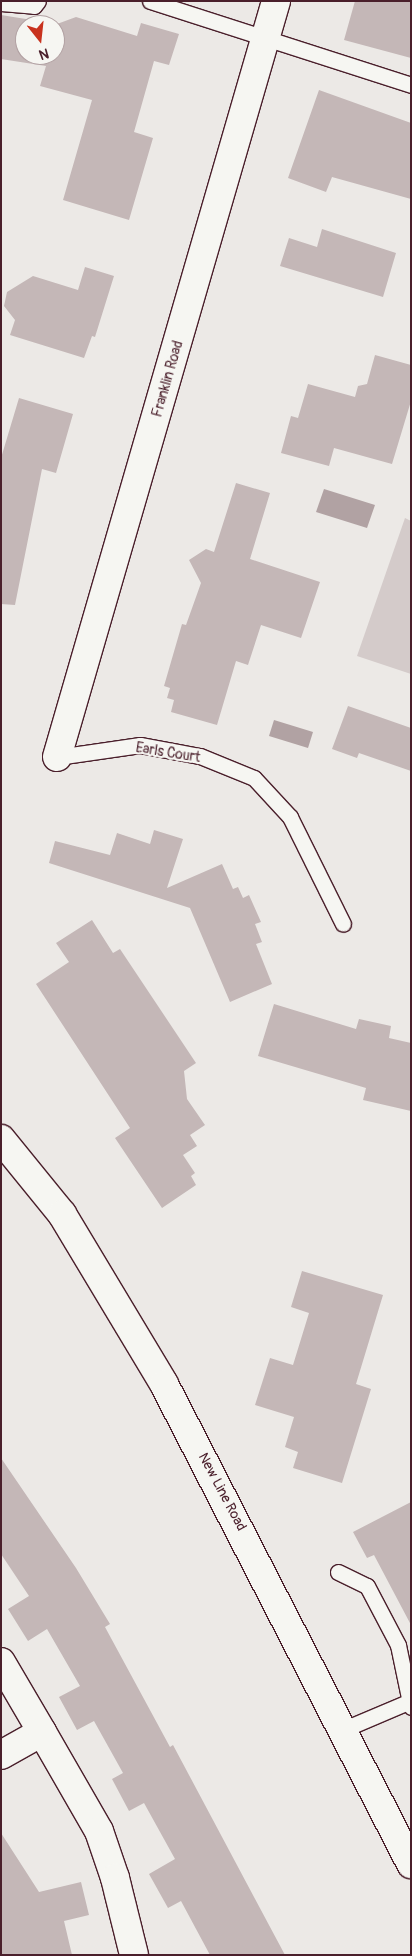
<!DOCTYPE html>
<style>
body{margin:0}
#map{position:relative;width:412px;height:1956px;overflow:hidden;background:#ece9e6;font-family:Pangolin,sans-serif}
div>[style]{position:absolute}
.green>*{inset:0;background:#d4cbca}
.water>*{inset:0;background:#b1a2a3}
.building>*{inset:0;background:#c4b7b7}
.roads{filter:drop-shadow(1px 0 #4a1f2b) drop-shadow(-1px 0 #4a1f2b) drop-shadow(0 1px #4a1f2b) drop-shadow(0 -1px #4a1f2b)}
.service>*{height:15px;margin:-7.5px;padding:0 7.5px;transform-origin:7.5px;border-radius:7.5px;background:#f6f6f2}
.minor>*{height:28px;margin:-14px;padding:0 14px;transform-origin:14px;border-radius:14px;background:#f6f6f2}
.primary>*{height:28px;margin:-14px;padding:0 14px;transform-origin:14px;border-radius:14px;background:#f6f6f2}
span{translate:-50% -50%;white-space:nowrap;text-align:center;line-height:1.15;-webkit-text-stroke:4.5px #f6f6f2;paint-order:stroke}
.street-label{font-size:14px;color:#4a1f2b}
.frame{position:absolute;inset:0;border:2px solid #4a1f2b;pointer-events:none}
.north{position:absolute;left:15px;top:15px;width:50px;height:50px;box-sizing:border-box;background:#f6f6f2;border:1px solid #b1a0a2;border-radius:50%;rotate:164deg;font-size:14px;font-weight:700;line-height:20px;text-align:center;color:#4a1f2b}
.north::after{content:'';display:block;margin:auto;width:18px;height:22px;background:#c8321e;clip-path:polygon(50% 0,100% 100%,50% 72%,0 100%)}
</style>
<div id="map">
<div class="green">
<i style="clip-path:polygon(405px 518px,411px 521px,411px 674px,357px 656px)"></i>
</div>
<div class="water">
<i style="clip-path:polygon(324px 489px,375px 505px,367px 528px,316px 512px)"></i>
<i style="clip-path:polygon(274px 720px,313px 732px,308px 748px,269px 736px)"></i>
</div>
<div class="building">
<i style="clip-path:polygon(355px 1px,411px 1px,411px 58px,344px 40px)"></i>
<i style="clip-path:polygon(evenodd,1px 15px,57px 24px,76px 17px,137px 36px,141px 23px,179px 34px,169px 65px,154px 61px,134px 132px,153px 138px,129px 220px,63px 200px,92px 100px,40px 86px,46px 66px,1px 59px,1px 15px,25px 25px,55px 25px,55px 55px,25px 55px,25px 25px)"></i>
<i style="clip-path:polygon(319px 90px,411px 123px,411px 199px,332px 177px,326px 192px,288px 178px)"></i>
<i style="clip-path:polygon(322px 229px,396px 253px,383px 297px,280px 266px,289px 238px,317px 247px)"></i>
<i style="clip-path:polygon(85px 267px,114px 276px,95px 337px,92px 336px,84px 358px,10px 335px,15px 320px,4px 306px,7px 292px,33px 276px,78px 290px)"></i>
<i style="clip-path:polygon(375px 355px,411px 365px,411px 401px,392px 464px,334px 448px,329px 466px,281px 453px,291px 416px,298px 418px,308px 384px,355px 397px,358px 386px,367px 384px)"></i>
<i style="clip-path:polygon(19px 398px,73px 414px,56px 473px,42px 469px,15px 605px,1px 604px,1px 458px)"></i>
<i style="clip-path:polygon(236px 483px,270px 493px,250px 559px,320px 582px,301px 638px,261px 625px,248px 665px,236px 661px,217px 725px,171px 712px,174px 700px,167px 698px,170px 688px,164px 686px,182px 624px,186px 625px,201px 583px,189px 560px,206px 549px,214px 552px)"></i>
<i style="clip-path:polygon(348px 706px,411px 728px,411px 771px,359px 753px,357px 758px,332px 749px)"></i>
<i style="clip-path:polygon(154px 830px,183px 839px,167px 888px,222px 864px,233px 889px,238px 887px,243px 898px,249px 895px,261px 922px,255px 924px,262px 942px,256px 944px,272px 984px,230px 1002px,190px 908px,49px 863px,55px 841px,110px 855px,117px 833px,150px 844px)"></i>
<i style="clip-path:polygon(92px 920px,113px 953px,120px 949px,196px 1063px,184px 1071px,187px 1099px,205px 1125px,190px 1135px,197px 1146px,183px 1155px,195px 1173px,191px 1176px,196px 1185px,162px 1208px,115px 1138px,130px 1128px,36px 984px,69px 962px,56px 943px)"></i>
<i style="clip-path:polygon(274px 1004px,356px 1029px,359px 1019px,391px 1026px,389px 1038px,411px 1043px,411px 1111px,363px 1100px,366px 1088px,258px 1056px)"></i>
<i style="clip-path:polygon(302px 1271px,383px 1295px,356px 1384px,371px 1389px,342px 1483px,293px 1468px,298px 1452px,285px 1447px,294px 1417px,255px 1405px,270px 1358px,293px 1365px,309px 1313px,291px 1307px)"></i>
<i style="clip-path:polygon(1px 1458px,76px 1568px,110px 1624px,105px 1627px,170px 1747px,173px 1745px,285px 1955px,210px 1955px,181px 1901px,168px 1908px,149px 1874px,175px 1859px,144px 1803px,129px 1811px,112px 1779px,123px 1773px,94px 1721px,77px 1730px,59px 1697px,80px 1686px,47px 1629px,28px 1641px,8px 1609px,29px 1596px,1px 1554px)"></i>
<i style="clip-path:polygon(411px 1502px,411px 1625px,374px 1555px,367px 1558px,353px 1532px)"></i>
<i style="clip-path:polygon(1px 1833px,39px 1892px,81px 1882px,89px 1915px,64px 1921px,72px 1955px,1px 1955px)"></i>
</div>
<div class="roads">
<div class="service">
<i style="left:150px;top:1px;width:274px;rotate:17.8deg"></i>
<i style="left:1px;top:3px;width:33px;rotate:5deg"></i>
<i style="left:34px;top:6px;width:6px;rotate:-51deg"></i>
<i style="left:57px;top:757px;width:84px;rotate:-8.2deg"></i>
<i style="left:140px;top:745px;width:61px;rotate:10.4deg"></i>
<i style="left:200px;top:756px;width:58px;rotate:22.2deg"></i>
<i style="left:254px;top:778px;width:53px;rotate:47.3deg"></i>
<i style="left:290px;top:817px;width:119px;rotate:63.6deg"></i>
<i style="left:338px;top:1572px;width:32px;rotate:26deg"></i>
<i style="left:367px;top:1586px;width:67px;rotate:62.3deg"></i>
<i style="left:398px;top:1645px;width:63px;rotate:78.2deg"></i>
<i style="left:342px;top:1730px;width:72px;rotate:-23deg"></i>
</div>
<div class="minor">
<i style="left:57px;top:757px;width:787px;rotate:-73.84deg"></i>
<i style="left:1px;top:1662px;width:81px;rotate:59.6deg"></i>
<i style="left:1px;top:1755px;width:47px;rotate:-29.3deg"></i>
<i style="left:42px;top:1732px;width:114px;rotate:60.1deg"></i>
<i style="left:99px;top:1831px;width:50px;rotate:71.2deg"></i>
<i style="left:115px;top:1878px;width:79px;rotate:76.1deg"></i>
</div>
<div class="primary">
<i style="left:1px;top:1139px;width:97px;rotate:50.9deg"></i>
<i style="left:62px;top:1214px;width:198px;rotate:59deg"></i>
<i style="left:164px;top:1384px;width:540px;rotate:62.77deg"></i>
</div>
</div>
<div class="street-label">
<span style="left:168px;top:379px;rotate:-74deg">Franklin Road</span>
<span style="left:168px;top:753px;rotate:9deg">Earls Court</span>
<span style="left:222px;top:1492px;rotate:62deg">New Line Road</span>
</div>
<div class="frame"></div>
<div class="north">N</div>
</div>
